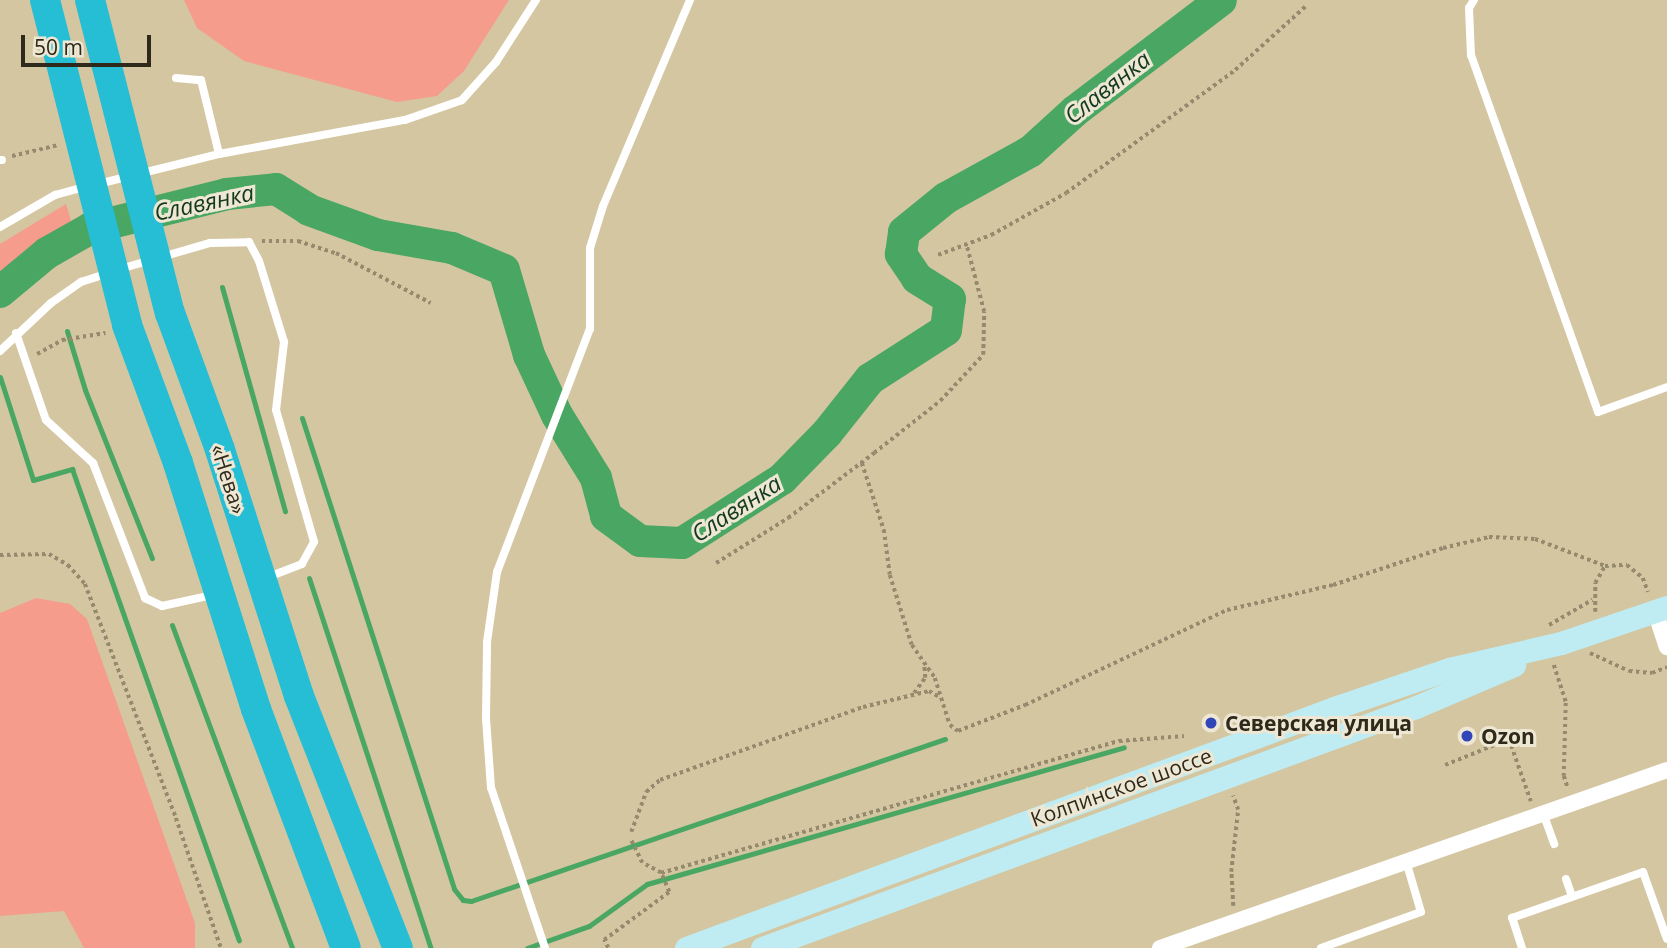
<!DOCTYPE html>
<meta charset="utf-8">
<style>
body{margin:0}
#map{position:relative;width:1667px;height:948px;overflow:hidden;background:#d4c6a1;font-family:"Open Sans",sans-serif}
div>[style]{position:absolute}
.green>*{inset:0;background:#f59c8d}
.stream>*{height:5px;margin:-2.5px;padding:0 2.5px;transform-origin:2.5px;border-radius:2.5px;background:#49a663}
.river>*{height:32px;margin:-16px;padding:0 16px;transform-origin:16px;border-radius:16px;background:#49a663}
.path>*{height:3.5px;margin-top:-1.75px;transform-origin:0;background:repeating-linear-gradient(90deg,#958a6e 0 3.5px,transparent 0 7px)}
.lane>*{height:8px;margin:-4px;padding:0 4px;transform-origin:4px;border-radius:4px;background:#fff}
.street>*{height:16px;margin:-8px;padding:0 8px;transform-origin:8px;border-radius:8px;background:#fff}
.secondary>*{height:23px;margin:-11.5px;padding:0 11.5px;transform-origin:11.5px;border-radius:11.5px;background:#beecf2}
.highway>*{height:30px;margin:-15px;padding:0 15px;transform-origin:15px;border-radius:15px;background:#25bed4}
.dots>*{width:19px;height:19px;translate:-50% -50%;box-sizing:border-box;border:4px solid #eee7d4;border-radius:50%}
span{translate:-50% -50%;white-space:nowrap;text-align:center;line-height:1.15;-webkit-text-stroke:6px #eee7d4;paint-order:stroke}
.street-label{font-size:21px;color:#2e291a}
.poi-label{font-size:21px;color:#2e291a;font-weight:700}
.left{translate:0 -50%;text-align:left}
.water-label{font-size:23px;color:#13391e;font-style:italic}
.scale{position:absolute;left:21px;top:35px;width:130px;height:32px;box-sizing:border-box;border:4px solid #2e291a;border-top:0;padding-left:9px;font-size:21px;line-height:24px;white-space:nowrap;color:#2e291a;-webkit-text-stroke:5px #eee7d4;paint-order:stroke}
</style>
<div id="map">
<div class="green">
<i style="clip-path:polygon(184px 0,509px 0,464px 71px,437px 96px,397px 102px,244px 61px,197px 28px)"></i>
<i style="clip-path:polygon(66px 204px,75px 234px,45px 247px,0 281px,0 244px)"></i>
<i style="clip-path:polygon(36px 598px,70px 604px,87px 619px,195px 923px,195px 948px,84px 948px,64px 911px,0 916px,0 613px)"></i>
</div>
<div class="stream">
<i style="left:222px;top:287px;width:233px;rotate:74.3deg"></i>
<i style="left:67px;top:331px;width:62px;rotate:73deg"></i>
<i style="left:85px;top:390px;width:181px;rotate:68.3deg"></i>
<i style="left:0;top:377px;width:108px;rotate:72.2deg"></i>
<i style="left:33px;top:480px;width:41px;rotate:-15.8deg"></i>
<i style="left:72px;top:469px;width:500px;rotate:70.5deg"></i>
<i style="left:302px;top:418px;width:495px;rotate:72.1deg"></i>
<i style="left:454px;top:889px;width:14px;rotate:51deg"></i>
<i style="left:463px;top:900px;width:8px;rotate:7deg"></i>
<i style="left:471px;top:901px;width:501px;rotate:-18.87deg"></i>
<i style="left:309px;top:578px;width:390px;rotate:71.8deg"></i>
<i style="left:172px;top:625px;width:345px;rotate:69.6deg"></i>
<i style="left:527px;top:948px;width:66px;rotate:-19.5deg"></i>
<i style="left:589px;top:926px;width:72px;rotate:-35.9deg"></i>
<i style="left:647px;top:884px;width:496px;rotate:-16deg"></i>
</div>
<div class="river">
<i style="left:0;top:292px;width:61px;rotate:-39.7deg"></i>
<i style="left:47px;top:253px;width:51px;rotate:-29.6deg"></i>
<i style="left:91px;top:228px;width:140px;rotate:-14deg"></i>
<i style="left:227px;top:194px;width:49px;rotate:-5.8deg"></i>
<i style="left:276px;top:189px;width:39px;rotate:32deg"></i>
<i style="left:309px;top:210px;width:73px;rotate:19.9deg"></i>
<i style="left:378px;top:235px;width:75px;rotate:10deg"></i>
<i style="left:452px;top:248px;width:56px;rotate:22.9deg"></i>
<i style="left:504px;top:270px;width:89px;rotate:73.6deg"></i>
<i style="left:529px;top:355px;width:66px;rotate:65deg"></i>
<i style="left:557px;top:415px;width:74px;rotate:58.2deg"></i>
<i style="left:596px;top:478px;width:39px;rotate:75deg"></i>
<i style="left:606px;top:516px;width:42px;rotate:36.3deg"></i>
<i style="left:640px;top:541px;width:42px;rotate:2.7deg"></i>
<i style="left:682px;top:543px;width:119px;rotate:-32.6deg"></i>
<i style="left:782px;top:479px;width:64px;rotate:-45.6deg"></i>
<i style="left:827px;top:433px;width:69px;rotate:-51.5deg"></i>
<i style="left:870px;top:379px;width:90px;rotate:-32.8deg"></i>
<i style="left:946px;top:330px;width:31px;rotate:-83deg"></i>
<i style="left:950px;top:299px;width:39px;rotate:-148deg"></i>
<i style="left:917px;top:278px;width:29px;rotate:-124deg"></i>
<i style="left:901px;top:254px;width:22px;rotate:-82deg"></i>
<i style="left:904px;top:232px;width:54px;rotate:-39deg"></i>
<i style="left:946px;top:198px;width:97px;rotate:-28.9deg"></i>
<i style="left:1031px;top:151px;width:59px;rotate:-42.3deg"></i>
<i style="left:1075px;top:111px;width:183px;rotate:-37.2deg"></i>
</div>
<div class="path">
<i style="left:12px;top:156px;width:47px;rotate:-13.4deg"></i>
<i style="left:262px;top:241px;width:36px"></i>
<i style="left:298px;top:241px;width:40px;rotate:18deg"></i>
<i style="left:336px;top:253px;width:107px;rotate:27.8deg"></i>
<i style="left:938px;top:255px;width:57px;rotate:-20.7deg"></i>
<i style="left:991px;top:235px;width:86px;rotate:-29.2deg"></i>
<i style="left:1066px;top:193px;width:209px;rotate:-36deg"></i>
<i style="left:1235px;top:70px;width:97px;rotate:-42.1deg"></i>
<i style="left:37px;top:354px;width:29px;rotate:-29deg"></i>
<i style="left:62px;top:340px;width:44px;rotate:-9.2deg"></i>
<i style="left:862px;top:463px;width:71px;rotate:71.8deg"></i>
<i style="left:884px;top:530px;width:45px;rotate:82.4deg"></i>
<i style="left:890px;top:575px;width:73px;rotate:72.6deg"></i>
<i style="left:912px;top:645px;width:40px;rotate:55.1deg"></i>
<i style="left:935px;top:678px;width:49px;rotate:72.3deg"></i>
<i style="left:950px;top:725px;width:10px;rotate:37deg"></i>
<i style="left:958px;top:731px;width:72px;rotate:-21.2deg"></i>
<i style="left:1025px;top:705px;width:223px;rotate:-25.2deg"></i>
<i style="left:1227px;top:610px;width:109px;rotate:-13.3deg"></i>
<i style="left:1333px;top:585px;width:116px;rotate:-18.6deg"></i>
<i style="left:1443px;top:548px;width:47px;rotate:-13.4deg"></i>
<i style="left:1489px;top:537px;width:46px;rotate:2.5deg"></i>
<i style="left:1535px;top:539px;width:75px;rotate:21.1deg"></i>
<i style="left:0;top:555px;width:49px;rotate:-1.2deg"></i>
<i style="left:49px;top:554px;width:22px;rotate:30deg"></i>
<i style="left:68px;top:565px;width:25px;rotate:48deg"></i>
<i style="left:85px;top:584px;width:251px;rotate:68.7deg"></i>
<i style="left:176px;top:818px;width:138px;rotate:70.9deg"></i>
<i style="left:716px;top:563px;width:85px;rotate:-32deg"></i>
<i style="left:788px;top:518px;width:108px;rotate:-37.1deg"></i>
<i style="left:874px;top:453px;width:84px;rotate:-38.2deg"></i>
<i style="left:940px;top:401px;width:63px;rotate:-46.9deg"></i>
<i style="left:983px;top:355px;width:43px;rotate:-88.7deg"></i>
<i style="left:984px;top:312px;width:70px;rotate:-104.8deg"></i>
<i style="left:1595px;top:612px;width:29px;rotate:-90deg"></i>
<i style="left:1595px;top:583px;width:20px;rotate:-60deg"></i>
<i style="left:1605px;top:566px;width:22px;rotate:-3deg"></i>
<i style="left:1627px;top:565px;width:21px;rotate:39deg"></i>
<i style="left:1643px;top:578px;width:15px;rotate:70deg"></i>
<i style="left:1549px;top:625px;width:50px;rotate:-30.2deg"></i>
<i style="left:1590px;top:653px;width:43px;rotate:24.8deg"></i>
<i style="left:1629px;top:671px;width:23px;rotate:5deg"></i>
<i style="left:1652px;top:673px;width:16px;rotate:-22deg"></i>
<i style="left:1554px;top:665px;width:40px;rotate:72deg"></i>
<i style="left:1566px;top:703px;width:73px;rotate:91.6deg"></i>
<i style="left:1564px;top:776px;width:13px;rotate:72deg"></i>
<i style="left:914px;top:693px;width:19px;rotate:-54deg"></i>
<i style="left:925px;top:678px;width:15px;rotate:-94deg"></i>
<i style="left:1445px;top:765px;width:69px;rotate:-22.1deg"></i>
<i style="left:1509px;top:739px;width:66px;rotate:70.5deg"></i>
<i style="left:631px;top:832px;width:43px;rotate:-69.4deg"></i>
<i style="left:646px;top:792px;width:18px;rotate:-41deg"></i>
<i style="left:660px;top:780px;width:216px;rotate:-19.8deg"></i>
<i style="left:863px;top:707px;width:68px;rotate:-13.6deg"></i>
<i style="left:929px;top:691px;width:14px;rotate:30deg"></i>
<i style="left:661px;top:873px;width:477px;rotate:-16.1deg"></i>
<i style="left:1119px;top:741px;width:65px;rotate:-4.4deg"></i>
<i style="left:1233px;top:906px;width:34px;rotate:-93deg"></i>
<i style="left:1231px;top:872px;width:62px;rotate:-83.6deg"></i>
<i style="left:1238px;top:810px;width:15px;rotate:-110deg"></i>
<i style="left:608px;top:948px;width:9px;rotate:-117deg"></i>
<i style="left:604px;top:940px;width:81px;rotate:-36.4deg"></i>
<i style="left:669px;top:892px;width:21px;rotate:-113deg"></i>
<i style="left:661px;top:873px;width:21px;rotate:-152deg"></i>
<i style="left:642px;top:863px;width:25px;rotate:-116deg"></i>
</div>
<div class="lane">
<i style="left:1474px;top:0;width:9px;rotate:122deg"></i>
<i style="left:1469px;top:8px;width:47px;rotate:87.6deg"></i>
<i style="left:1471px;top:55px;width:379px;rotate:70.4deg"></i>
<i style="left:1598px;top:412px;width:73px;rotate:-19.9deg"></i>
<i style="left:176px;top:78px;width:25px;rotate:5deg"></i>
<i style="left:201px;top:80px;width:76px;rotate:76.3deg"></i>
<i style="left:0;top:160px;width:2px"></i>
<i style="left:98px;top:184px;width:125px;rotate:-13.9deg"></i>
<i style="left:219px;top:154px;width:189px;rotate:-10.4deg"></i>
<i style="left:405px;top:120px;width:60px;rotate:-19.3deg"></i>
<i style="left:462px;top:100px;width:51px;rotate:-48.2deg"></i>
<i style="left:496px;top:62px;width:74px;rotate:-57.2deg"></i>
<i style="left:0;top:227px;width:64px;rotate:-30.2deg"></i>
<i style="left:55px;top:195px;width:31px;rotate:-15deg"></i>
<i style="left:120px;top:269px;width:94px;rotate:-16.1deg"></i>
<i style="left:210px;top:243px;width:39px;rotate:-1deg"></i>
<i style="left:249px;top:242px;width:21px;rotate:62deg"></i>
<i style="left:259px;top:261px;width:85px;rotate:72.8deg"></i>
<i style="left:284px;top:342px;width:68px;rotate:96.7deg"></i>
<i style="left:276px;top:410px;width:137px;rotate:73.9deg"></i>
<i style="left:314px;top:542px;width:25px;rotate:119deg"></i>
<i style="left:302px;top:564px;width:36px;rotate:159deg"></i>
<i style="left:16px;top:333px;width:92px;rotate:71deg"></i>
<i style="left:46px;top:420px;width:64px;rotate:42.5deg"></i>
<i style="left:93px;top:463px;width:145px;rotate:68.9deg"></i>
<i style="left:145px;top:598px;width:19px;rotate:25deg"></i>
<i style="left:162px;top:606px;width:51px;rotate:-12.4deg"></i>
<i style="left:0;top:351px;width:70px;rotate:-43.3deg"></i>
<i style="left:51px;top:303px;width:37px;rotate:-35deg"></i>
<i style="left:81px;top:282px;width:28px;rotate:-18deg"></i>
<i style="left:1543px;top:813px;width:33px;rotate:70deg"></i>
<i style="left:1566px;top:879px;width:18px;rotate:71deg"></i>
<i style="left:545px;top:948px;width:169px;rotate:-108.6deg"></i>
<i style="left:491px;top:788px;width:70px;rotate:-94.1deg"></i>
<i style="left:486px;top:718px;width:76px;rotate:-89.2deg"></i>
<i style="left:487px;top:642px;width:71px;rotate:-81.9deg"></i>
<i style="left:497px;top:572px;width:260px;rotate:-69.1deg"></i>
<i style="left:590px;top:329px;width:81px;rotate:-90deg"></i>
<i style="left:590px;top:248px;width:44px;rotate:-72.8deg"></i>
<i style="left:603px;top:206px;width:224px;rotate:-67.1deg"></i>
<i style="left:1321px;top:948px;width:106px;rotate:-19.8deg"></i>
<i style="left:1421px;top:912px;width:53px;rotate:-106.4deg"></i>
<i style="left:1522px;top:948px;width:32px;rotate:-108deg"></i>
<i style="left:1512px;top:918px;width:139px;rotate:-19.3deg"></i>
<i style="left:1643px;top:872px;width:71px;rotate:70.3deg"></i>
</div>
<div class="street">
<i style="left:1655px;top:611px;width:38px;rotate:72deg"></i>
<i style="left:1160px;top:948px;width:537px;rotate:-19.35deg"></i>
</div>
<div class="secondary">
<i style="left:686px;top:948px;width:691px;rotate:-20.32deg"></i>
<i style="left:1334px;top:708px;width:121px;rotate:-18.7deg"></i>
<i style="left:1449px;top:669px;width:115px;rotate:-13.1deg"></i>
<i style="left:1561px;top:643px;width:112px;rotate:-18.8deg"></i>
<i style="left:762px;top:948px;width:697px;rotate:-20.23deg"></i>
<i style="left:1416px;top:707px;width:107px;rotate:-23.2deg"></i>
</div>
<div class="highway">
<i style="left:45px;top:0;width:335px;rotate:75.8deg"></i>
<i style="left:127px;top:325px;width:147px;rotate:69.7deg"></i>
<i style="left:178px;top:463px;width:258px;rotate:72.4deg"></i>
<i style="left:256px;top:709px;width:255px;rotate:69.4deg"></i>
<i style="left:90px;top:0;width:323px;rotate:75.7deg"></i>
<i style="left:170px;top:313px;width:146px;rotate:69.9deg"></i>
<i style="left:220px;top:450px;width:258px;rotate:72.2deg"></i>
<i style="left:299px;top:696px;width:271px;rotate:68.6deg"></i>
</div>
<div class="dots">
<i style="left:1211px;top:723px;background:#3346b8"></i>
<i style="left:1467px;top:736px;background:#3346b8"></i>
</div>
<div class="street-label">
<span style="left:229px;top:479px;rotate:72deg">«Нева»</span>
<span style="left:1121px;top:787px;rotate:-20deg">Колпинское шоссе</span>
</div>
<div class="poi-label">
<span class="left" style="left:1225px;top:723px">Северская улица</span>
<span class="left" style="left:1481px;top:736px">Ozon</span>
</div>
<div class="water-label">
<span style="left:1107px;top:87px;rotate:-38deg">Славянка</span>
<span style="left:204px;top:202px;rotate:-12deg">Славянка</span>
<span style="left:736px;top:508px;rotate:-33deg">Славянка</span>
</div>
<div class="scale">50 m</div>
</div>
